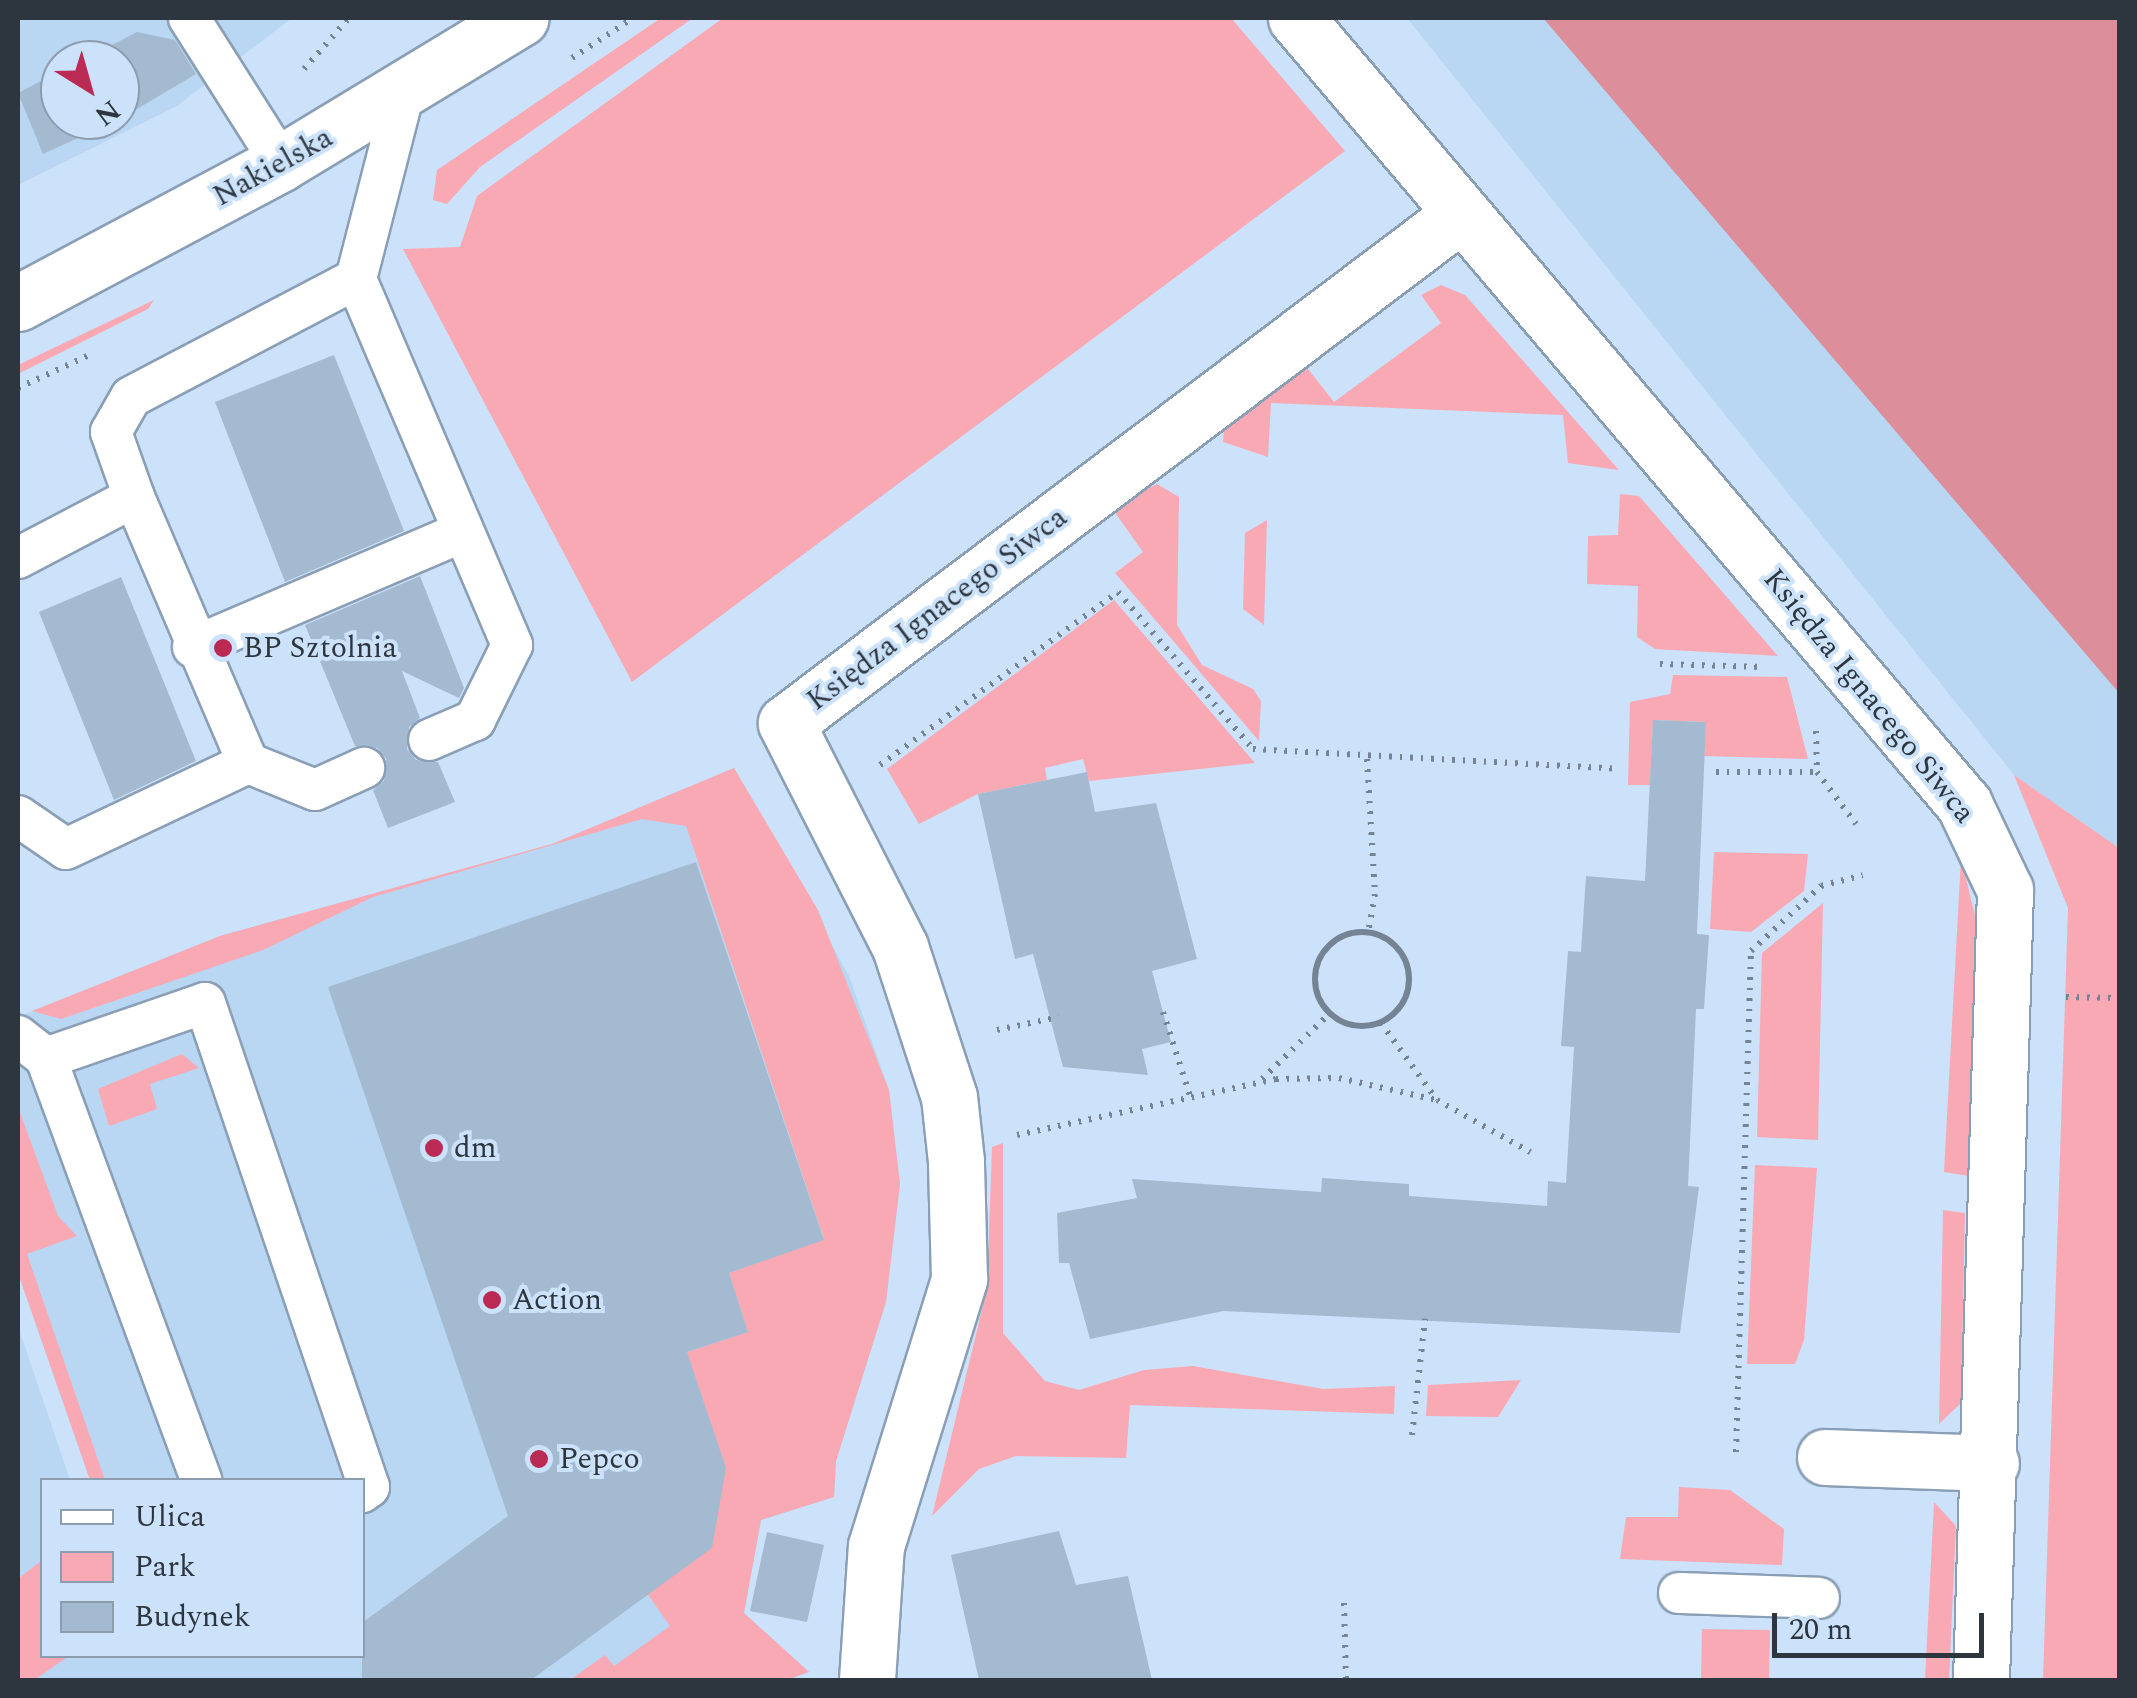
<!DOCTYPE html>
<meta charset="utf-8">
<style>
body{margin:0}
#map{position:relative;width:2137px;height:1698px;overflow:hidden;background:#cbe2fa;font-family:Spectral,serif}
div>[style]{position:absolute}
.built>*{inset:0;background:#b9d6f2}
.green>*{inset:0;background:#f9a9b4}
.forest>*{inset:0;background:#dc8e9a}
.building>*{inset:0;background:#a4bad0}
.path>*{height:6px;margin-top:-3px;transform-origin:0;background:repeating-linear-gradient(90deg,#758494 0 2.5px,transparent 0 10.5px)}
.path>.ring{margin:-3px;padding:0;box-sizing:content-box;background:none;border:6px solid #758494;border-radius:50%}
.roads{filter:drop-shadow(2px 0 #8a9fb5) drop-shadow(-2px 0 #8a9fb5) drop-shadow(0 2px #8a9fb5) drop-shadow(0 -2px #8a9fb5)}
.lane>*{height:40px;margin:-20px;padding:0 20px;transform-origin:20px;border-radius:20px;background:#fff}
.street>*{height:55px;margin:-27.5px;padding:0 27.5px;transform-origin:27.5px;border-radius:27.5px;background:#fff}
.secondary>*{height:55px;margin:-27.5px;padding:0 27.5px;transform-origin:27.5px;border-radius:27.5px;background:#fff}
.dots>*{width:28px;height:28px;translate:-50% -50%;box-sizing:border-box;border:5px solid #cbe2fa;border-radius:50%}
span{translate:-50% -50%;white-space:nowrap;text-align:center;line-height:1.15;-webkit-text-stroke:8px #cbe2fa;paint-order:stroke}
.street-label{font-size:30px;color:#2d363f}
.poi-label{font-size:30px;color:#2d363f}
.left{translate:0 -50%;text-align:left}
.frame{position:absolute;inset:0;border:20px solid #2d363f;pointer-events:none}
.legend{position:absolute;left:40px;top:1478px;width:325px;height:180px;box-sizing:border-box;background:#cbe2fa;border:2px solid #8c9daf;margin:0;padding:12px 18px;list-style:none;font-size:30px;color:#2d363f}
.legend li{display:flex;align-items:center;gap:20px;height:50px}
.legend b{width:50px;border:2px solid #8c9daf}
.north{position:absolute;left:40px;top:40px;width:100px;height:100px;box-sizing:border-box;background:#cbe2fa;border:2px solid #8c9daf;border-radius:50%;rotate:143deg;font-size:28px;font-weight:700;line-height:40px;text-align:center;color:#2d363f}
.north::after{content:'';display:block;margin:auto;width:35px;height:45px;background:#ba2a52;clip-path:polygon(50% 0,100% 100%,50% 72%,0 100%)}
.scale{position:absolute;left:1772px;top:1613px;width:212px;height:45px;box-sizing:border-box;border:5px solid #2d363f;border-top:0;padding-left:12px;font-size:30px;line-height:35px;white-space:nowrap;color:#2d363f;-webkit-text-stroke:8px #cbe2fa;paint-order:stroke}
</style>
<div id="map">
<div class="built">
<i style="clip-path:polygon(evenodd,18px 18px,292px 18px,177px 106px,18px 185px,18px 18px,60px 60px,120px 60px,120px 120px,60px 120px,60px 60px)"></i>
<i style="clip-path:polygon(1407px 18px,2119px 18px,2119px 848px,2014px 775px)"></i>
<i style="clip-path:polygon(734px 768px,849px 976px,889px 1090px,900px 1184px,886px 1302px,836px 1461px,834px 1497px,761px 1520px,744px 1613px,809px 1672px,787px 1680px,18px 1680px,42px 1656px,362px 1656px,362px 1480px,90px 1480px,18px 1273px,18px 1017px,220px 936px,552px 844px)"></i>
<i style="clip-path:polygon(18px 1326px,70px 1480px,42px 1480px,42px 1560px,18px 1579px)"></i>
</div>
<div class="green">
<i style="clip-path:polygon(661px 18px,693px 18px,480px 167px,447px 204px,433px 200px,437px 170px)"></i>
<i style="clip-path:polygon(723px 18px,1231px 18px,1345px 151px,632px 682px,403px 249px,460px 247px,477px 196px)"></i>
<i style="clip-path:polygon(1441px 285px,1465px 295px,1619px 470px,1568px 463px,1563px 415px,1271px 403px,1268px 457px,1223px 442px,1225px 417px,1301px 360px,1334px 402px,1441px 323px,1421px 295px)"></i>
<i style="clip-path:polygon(154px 300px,148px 309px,18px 374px,18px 365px)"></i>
<i style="clip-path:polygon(1157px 484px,1179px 497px,1177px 625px,1202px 665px,1253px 689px,1261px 701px,1259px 741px,1115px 573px,1143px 552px,1111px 507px)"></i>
<i style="clip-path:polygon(1620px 494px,1639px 496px,1778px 656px,1655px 649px,1637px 637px,1638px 586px,1587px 584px,1588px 536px,1618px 535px)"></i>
<i style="clip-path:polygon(1267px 520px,1264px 625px,1243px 609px,1245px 533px)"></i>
<i style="clip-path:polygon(1114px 600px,1255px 763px,1089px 781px,1083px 759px,1045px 768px,1047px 780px,978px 794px,919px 824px,887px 769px)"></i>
<i style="clip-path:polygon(1673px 675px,1787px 677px,1808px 759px,1704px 756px,1706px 722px,1653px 720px,1650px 785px,1628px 785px,1630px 702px,1670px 694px)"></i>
<i style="clip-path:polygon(734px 768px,818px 910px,889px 1090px,900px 1184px,886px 1302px,836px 1461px,834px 1497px,761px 1520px,744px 1613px,809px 1672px,787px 1680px,570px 1680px,605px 1655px,614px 1666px,670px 1626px,648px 1595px,687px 1352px,748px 1332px,729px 1273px,824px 1239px,686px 826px,642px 819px,373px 897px,263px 950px,61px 1019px,32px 1011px,220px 936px,552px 844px)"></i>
<i style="clip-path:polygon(2014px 775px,2119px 848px,2119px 1680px,2043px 1680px,2068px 908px)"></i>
<i style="clip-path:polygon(1714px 852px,1808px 854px,1804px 891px,1751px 932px,1710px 929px)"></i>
<i style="clip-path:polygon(1961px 858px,1977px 924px,1969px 1176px,1944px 1172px)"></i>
<i style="clip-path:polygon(1823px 903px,1818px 1140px,1757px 1137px,1762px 953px)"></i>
<i style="clip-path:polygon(182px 1054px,199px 1068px,150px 1084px,157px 1109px,109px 1126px,98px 1089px)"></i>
<i style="clip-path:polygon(18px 1107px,58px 1216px,77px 1236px,27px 1254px,105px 1480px,90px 1480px,18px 1273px)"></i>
<i style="clip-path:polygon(1003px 1143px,1003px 1333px,1045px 1381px,1079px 1390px,1144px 1370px,1193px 1366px,1323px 1389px,1395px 1386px,1394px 1414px,1130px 1405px,1126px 1458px,1016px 1456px,979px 1469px,932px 1516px,987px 1289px,992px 1147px)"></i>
<i style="clip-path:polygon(1755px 1165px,1817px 1168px,1804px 1340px,1795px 1364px,1747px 1364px)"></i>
<i style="clip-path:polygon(1943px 1210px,1965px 1213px,1961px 1403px,1939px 1424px)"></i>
<i style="clip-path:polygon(1521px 1380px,1498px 1417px,1426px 1416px,1428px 1385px)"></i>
<i style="clip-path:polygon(1679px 1487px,1730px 1490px,1784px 1529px,1782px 1565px,1620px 1559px,1626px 1517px,1678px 1517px)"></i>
<i style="clip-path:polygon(1934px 1502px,1956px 1526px,1949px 1680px,1925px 1680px)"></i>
<i style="clip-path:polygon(42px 1560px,42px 1656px,69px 1656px,34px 1680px,18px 1680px,18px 1579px)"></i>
<i style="clip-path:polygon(1702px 1629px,1770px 1630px,1769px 1680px,1701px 1680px)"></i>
</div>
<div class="forest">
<i style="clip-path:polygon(1543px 18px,2119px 18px,2119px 693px)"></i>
</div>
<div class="building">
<i style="clip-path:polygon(137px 32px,175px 40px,196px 74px,120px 119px,120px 60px,83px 60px)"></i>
<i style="clip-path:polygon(60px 71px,60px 120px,117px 120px,43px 154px,18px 93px)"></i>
<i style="clip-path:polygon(334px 355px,404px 531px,285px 582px,215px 402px)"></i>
<i style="clip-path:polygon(420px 576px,464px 688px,459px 698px,402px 671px,420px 718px,409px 727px,407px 749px,416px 760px,438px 762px,455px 802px,388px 828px,373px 790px,384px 781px,386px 759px,377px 748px,355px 746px,305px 625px)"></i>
<i style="clip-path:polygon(121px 577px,196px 761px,114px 800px,39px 612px)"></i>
<i style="clip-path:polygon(1653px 720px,1706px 722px,1697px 934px,1709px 935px,1704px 1009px,1696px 1009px,1688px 1186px,1699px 1187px,1680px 1333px,1223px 1311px,1090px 1339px,1069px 1263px,1059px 1263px,1057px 1213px,1137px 1198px,1132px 1179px,1321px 1192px,1322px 1178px,1409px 1184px,1409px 1196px,1547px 1206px,1548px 1181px,1566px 1183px,1574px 1047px,1561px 1046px,1568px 951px,1581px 952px,1586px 876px,1645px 881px)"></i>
<i style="clip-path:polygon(1087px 772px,1095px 812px,1156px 803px,1197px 959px,1152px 971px,1171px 1042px,1142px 1049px,1148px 1075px,1063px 1067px,1033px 954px,1015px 959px,978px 794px)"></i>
<i style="clip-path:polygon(696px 862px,824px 1240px,729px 1273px,748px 1332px,687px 1352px,726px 1468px,712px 1548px,531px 1680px,362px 1680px,362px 1623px,508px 1516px,328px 987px)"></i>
<i style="clip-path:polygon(1059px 1531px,1076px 1585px,1128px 1576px,1152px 1680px,979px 1680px,951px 1555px)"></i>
<i style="clip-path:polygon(767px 1532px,824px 1545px,807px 1622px,750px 1611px)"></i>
</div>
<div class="path">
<i style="left:572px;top:58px;width:73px;rotate:-33.3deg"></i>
<i style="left:304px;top:69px;width:68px;rotate:-48.6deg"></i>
<i style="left:18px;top:388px;width:78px;rotate:-24.9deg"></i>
<i style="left:1660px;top:664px;width:104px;rotate:1.7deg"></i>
<i style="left:1816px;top:731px;width:41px;rotate:88.6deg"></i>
<i style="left:1817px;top:772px;width:65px;rotate:53.1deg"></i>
<i style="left:1367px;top:759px;width:135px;rotate:86.6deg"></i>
<i style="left:1375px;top:894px;width:40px;rotate:100deg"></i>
<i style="left:880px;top:765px;width:294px;rotate:-36deg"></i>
<i style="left:1118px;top:592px;width:207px;rotate:49.3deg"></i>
<i style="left:1253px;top:749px;width:367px;rotate:3.1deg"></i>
<i style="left:1716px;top:772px;width:101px"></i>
<i class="ring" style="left:1315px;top:932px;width:88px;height:88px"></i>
<i style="left:2066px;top:997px;width:54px;rotate:1.1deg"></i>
<i style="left:1163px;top:1012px;width:88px;rotate:72.2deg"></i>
<i style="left:1381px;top:1023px;width:95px;rotate:54deg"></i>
<i style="left:1437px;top:1100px;width:107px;rotate:29.2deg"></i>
<i style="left:997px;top:1030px;width:63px;rotate:-11.8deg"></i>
<i style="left:1262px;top:1079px;width:93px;rotate:-44.1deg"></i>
<i style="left:1017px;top:1135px;width:265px;rotate:-12.2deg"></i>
<i style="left:1276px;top:1079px;width:63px;rotate:-0.9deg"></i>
<i style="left:1339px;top:1078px;width:100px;rotate:12.7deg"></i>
<i style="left:1412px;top:1435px;width:117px;rotate:-83.6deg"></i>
<i style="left:1736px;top:1452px;width:501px;rotate:-88.29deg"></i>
<i style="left:1751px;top:951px;width:96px;rotate:-42.9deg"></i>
<i style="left:1821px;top:886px;width:43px;rotate:-14.7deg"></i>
<i style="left:1344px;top:1603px;width:77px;rotate:88.5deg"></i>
</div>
<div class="roads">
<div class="lane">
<i style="left:189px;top:18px;width:172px;rotate:57.6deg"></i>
<i style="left:404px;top:92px;width:193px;rotate:104.4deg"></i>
<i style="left:356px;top:279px;width:398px;rotate:66.9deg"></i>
<i style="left:512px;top:645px;width:84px;rotate:116.3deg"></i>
<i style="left:475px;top:720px;width:50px;rotate:156.5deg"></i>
<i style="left:134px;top:497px;width:289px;rotate:66.8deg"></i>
<i style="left:18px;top:558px;width:131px;rotate:-27.7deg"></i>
<i style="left:134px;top:497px;width:69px;rotate:-109.5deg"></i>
<i style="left:111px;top:432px;width:40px;rotate:-60.3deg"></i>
<i style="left:131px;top:397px;width:254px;rotate:-27.7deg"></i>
<i style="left:193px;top:647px;width:293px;rotate:-23.1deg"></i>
<i style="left:18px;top:816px;width:58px;rotate:34.5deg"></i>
<i style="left:66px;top:849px;width:201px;rotate:-25.3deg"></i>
<i style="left:248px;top:763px;width:72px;rotate:21.9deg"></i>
<i style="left:315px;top:790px;width:54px;rotate:-24.2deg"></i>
<i style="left:18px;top:1036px;width:36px;rotate:38deg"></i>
<i style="left:46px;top:1058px;width:450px;rotate:69.8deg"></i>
<i style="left:46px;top:1058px;width:168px;rotate:-19.1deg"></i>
<i style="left:205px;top:1003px;width:511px;rotate:71.28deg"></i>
<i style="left:369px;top:1487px;width:9px;rotate:144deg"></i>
<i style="left:1679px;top:1593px;width:140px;rotate:2deg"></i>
</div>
<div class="street">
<i style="left:1296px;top:18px;width:1032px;rotate:49.64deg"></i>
<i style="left:1964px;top:804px;width:95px;rotate:64.5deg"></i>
<i style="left:2005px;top:890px;width:790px;rotate:91.74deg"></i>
<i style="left:1825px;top:1457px;width:166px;rotate:2.1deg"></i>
<i style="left:867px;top:1680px;width:134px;rotate:-86.2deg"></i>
<i style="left:876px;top:1546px;width:280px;rotate:-72.7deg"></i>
<i style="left:959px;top:1279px;width:118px;rotate:-91.5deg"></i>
<i style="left:956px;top:1161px;width:64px;rotate:-96.2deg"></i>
<i style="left:949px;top:1097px;width:158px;rotate:-108.1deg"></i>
<i style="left:900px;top:947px;width:251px;rotate:-117deg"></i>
<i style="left:786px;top:723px;width:845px;rotate:-37.02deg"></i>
</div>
<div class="secondary">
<i style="left:18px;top:303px;width:298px;rotate:-28deg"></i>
<i style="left:281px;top:163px;width:280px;rotate:-31.2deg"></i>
</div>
</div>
<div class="dots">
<i style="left:223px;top:648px;background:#ba2a52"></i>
<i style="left:434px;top:1148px;background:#ba2a52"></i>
<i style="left:492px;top:1300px;background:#ba2a52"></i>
<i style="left:539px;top:1459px;background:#ba2a52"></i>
</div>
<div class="street-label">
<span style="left:273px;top:167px;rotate:-29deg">Nakielska</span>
<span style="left:937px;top:609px;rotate:-37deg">Księdza Ignacego Siwca</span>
<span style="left:1869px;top:696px;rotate:51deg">Księdza Ignacego Siwca</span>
</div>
<div class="poi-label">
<span class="left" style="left:243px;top:648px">BP Sztolnia</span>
<span class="left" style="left:454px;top:1148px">dm</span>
<span class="left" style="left:512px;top:1300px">Action</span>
<span class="left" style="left:559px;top:1459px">Pepco</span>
</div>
<div class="frame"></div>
<ul class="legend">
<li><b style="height:12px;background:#fff"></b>Ulica</li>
<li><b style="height:28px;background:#f9a9b4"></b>Park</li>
<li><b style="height:28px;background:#a4bad0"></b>Budynek</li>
</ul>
<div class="north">N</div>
<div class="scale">20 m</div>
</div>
